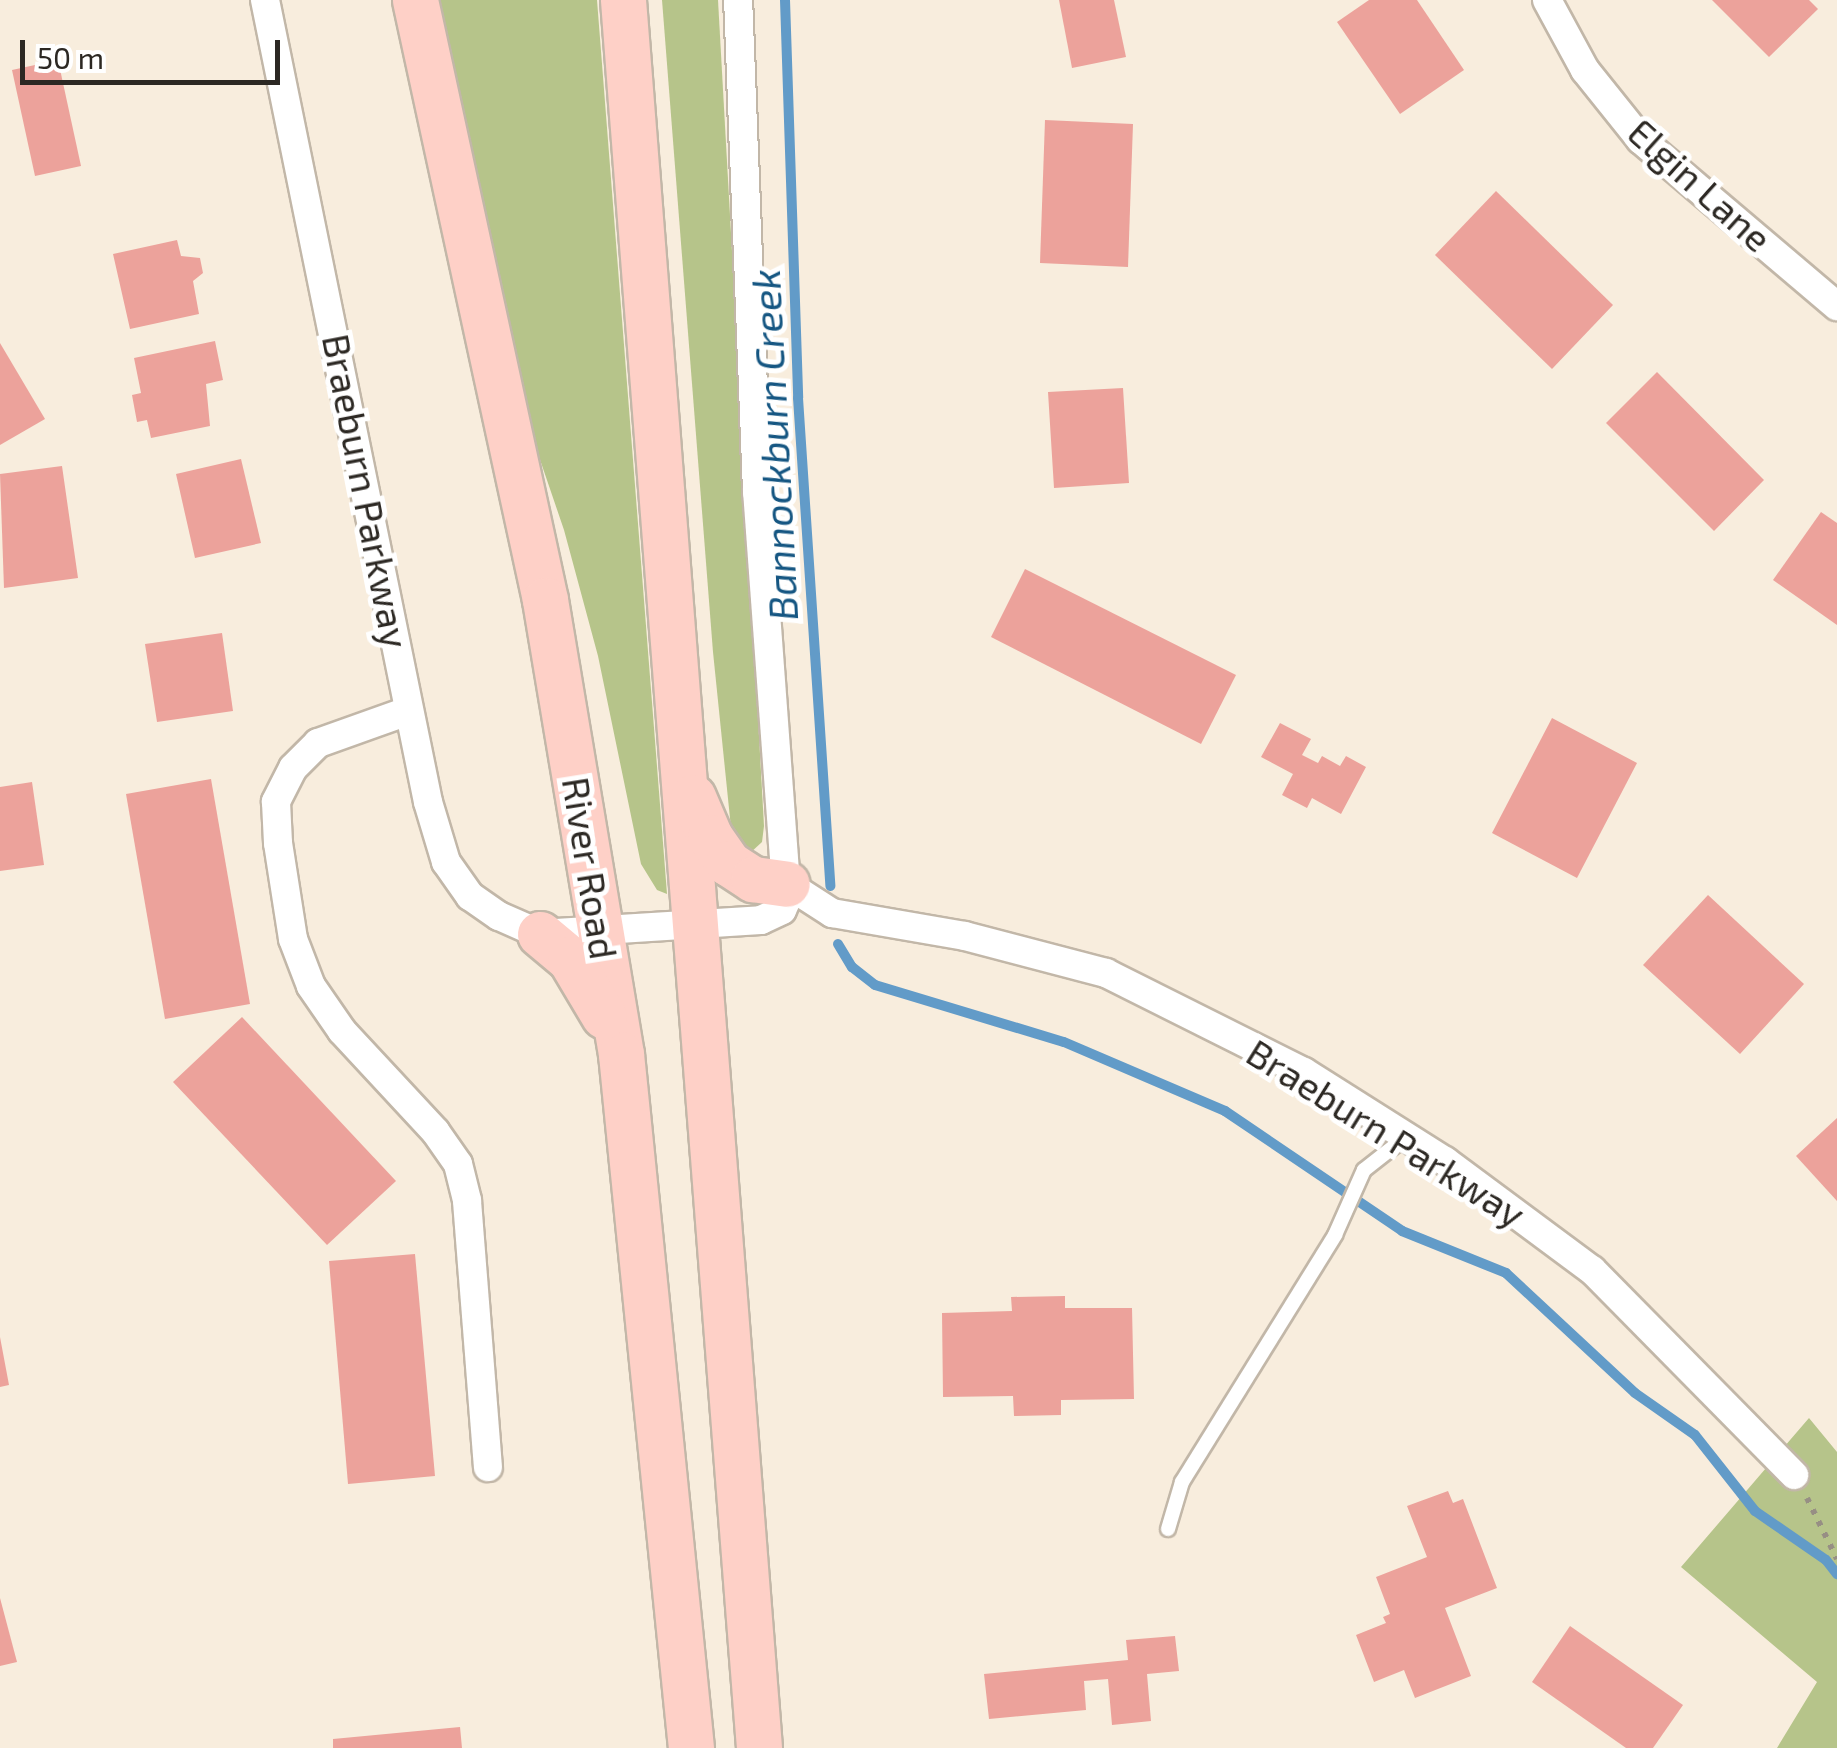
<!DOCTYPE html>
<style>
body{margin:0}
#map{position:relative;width:1837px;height:1748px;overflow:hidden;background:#f8eddd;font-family:"Exo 2",sans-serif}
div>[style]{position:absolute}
.green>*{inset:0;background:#b6c48a}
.stream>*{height:10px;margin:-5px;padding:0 5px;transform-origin:5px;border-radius:5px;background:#629bc8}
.building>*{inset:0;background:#eca29b}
.path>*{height:6px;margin-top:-3px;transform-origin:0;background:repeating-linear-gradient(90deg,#978f84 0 5px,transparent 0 13px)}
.roads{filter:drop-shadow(2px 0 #c2b7a8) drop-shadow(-2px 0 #c2b7a8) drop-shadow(0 2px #c2b7a8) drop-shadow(0 -2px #c2b7a8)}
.service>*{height:14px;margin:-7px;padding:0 7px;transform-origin:7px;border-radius:7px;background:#fff}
.minor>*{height:28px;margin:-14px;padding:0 14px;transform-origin:14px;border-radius:14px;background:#fff}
.primary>*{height:45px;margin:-22.5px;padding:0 22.5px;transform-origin:22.5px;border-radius:22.5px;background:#fed0c7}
span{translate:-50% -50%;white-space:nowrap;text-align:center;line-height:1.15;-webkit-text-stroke:10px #fff;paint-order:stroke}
.street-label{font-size:38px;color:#2c2823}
.water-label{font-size:40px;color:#155682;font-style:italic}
.scale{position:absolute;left:20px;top:40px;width:260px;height:45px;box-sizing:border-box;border:5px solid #2c2823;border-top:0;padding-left:12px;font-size:30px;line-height:35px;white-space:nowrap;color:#2c2823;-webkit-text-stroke:8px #fff;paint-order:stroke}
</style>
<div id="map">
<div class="green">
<i style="clip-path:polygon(430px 0,597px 0,667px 894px,657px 890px,641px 864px,598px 656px,564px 530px,519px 398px)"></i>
<i style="clip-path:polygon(662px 0,718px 0,764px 826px,762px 842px,749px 854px,735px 842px,731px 828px,713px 652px)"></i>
<i style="clip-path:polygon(1809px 1418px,1837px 1452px,1837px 1748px,1777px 1748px,1817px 1682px,1681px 1567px)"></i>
</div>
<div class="stream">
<i style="left:785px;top:0;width:398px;rotate:88.1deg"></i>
<i style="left:798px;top:398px;width:489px;rotate:86.2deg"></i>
<i style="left:838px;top:944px;width:27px;rotate:59deg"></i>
<i style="left:852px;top:967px;width:29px;rotate:38deg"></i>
<i style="left:875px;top:985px;width:197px;rotate:16.8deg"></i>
<i style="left:1064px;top:1042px;width:175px;rotate:23.2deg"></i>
<i style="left:1225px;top:1111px;width:214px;rotate:34.1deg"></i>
<i style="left:1402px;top:1231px;width:112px;rotate:22deg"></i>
<i style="left:1506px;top:1273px;width:176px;rotate:42.9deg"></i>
<i style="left:1635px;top:1393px;width:73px;rotate:35deg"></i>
<i style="left:1695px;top:1435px;width:97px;rotate:51.7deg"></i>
<i style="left:1755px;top:1511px;width:86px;rotate:34.6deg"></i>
<i style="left:1826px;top:1560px;width:18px;rotate:52deg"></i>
</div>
<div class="building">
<i style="clip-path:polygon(1059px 0,1114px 0,1126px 57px,1072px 68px)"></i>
<i style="clip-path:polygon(1369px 0,1417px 0,1464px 70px,1400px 114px,1337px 22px)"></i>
<i style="clip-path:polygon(1712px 0,1809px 0,1818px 9px,1769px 57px)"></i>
<i style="clip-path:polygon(58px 60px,81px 166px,35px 176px,12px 70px)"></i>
<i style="clip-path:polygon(1045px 120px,1133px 124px,1128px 267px,1040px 263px)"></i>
<i style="clip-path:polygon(1496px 191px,1613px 305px,1552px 369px,1435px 255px)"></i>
<i style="clip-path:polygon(177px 240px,181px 256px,200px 258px,203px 273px,193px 281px,199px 314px,130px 329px,113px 254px)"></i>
<i style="clip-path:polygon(215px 341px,223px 380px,206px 384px,210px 426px,151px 438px,147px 420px,137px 422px,132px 395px,141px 393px,134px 358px)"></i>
<i style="clip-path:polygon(0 343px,45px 419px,0 445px)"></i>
<i style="clip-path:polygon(1657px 372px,1764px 480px,1714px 531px,1606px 423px)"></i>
<i style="clip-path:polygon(1123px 388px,1129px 483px,1054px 488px,1048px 392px)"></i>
<i style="clip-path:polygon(241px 459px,261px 543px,195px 558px,176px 474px)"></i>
<i style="clip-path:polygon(62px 466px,78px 578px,4px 588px,0 474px)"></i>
<i style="clip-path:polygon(1821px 512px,1837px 523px,1837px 625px,1773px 580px)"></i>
<i style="clip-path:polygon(1025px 569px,1236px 675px,1201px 744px,991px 637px)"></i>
<i style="clip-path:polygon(222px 633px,233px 711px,157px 722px,145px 644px)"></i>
<i style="clip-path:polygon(1552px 718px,1637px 763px,1577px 878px,1492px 833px)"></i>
<i style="clip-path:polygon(1280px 723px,1311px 739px,1302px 755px,1318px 763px,1322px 756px,1340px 766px,1346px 756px,1366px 767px,1341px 814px,1312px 798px,1307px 808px,1282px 795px,1293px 774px,1261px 757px)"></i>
<i style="clip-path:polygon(211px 779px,250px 1004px,165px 1019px,126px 794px)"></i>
<i style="clip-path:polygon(32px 782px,44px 865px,0 871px,0 787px)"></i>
<i style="clip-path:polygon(1708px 895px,1804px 984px,1740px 1054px,1643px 965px)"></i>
<i style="clip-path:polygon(242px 1017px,396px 1181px,327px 1245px,173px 1082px)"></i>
<i style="clip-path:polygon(1837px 1118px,1837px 1201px,1796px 1156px)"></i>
<i style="clip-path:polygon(415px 1254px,435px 1476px,348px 1484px,329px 1261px)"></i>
<i style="clip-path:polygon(1065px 1296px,1065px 1308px,1132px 1308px,1134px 1399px,1061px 1400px,1061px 1415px,1014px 1416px,1013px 1396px,943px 1397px,942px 1313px,1012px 1311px,1011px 1297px)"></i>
<i style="clip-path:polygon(0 1337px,9px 1385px,0 1387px)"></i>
<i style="clip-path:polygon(1448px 1491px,1453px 1503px,1463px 1499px,1497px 1588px,1445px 1608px,1471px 1676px,1415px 1698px,1404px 1670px,1374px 1682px,1356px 1635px,1386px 1623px,1383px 1617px,1390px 1614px,1376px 1577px,1427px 1557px,1407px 1506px)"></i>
<i style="clip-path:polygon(0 1598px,17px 1662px,0 1666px)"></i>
<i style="clip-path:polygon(1570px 1626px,1683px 1705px,1653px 1748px,1626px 1748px,1532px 1682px)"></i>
<i style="clip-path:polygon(1175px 1636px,1179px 1671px,1147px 1674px,1151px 1721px,1112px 1725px,1108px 1679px,1084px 1681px,1086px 1710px,989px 1719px,984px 1674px,1128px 1660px,1126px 1640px)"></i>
<i style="clip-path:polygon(460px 1727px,462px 1748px,333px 1748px,333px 1739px)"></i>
</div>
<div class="path">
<i style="left:1807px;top:1498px;width:68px;rotate:63.8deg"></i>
</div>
<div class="roads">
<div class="service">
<i style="left:1168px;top:1529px;width:49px;rotate:-73.4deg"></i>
<i style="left:1182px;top:1482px;width:291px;rotate:-58.2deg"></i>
<i style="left:1335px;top:1235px;width:71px;rotate:-66deg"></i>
<i style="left:1364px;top:1170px;width:53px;rotate:-38.2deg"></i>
</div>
<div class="minor">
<i style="left:265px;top:0;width:818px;rotate:78.51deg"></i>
<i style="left:428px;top:802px;width:63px;rotate:73.3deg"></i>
<i style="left:446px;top:862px;width:42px;rotate:54.8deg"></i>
<i style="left:470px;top:896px;width:35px;rotate:35deg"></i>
<i style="left:499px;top:916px;width:45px;rotate:23.7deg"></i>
<i style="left:540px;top:934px;width:221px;rotate:-3.6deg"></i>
<i style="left:761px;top:920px;width:23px;rotate:-25deg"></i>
<i style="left:782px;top:910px;width:12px;rotate:-66deg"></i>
<i style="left:787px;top:899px;width:408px;rotate:-94.2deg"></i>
<i style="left:757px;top:492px;width:492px;rotate:-92.2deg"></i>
<i style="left:1547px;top:0;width:80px;rotate:61.5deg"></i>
<i style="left:1585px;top:70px;width:90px;rotate:51.3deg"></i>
<i style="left:1641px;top:140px;width:257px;rotate:40.3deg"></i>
<i style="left:408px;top:711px;width:96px;rotate:160.4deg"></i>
<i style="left:318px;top:743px;width:35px;rotate:135deg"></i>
<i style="left:293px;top:768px;width:38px;rotate:117deg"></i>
<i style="left:276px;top:802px;width:41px;rotate:87.2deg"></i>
<i style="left:278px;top:843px;width:97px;rotate:81.1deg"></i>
<i style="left:293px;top:939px;width:50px;rotate:69deg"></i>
<i style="left:311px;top:986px;width:55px;rotate:55.4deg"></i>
<i style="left:342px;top:1031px;width:137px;rotate:47.1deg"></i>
<i style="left:435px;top:1131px;width:40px;rotate:55.1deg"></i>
<i style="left:458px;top:1164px;width:38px;rotate:76deg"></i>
<i style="left:467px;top:1201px;width:267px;rotate:85.5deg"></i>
<i style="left:787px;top:884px;width:54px;rotate:32.8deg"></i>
<i style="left:832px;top:913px;width:135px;rotate:9.8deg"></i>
<i style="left:965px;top:936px;width:146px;rotate:14.7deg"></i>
<i style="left:1106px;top:973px;width:221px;rotate:26.6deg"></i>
<i style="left:1304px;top:1072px;width:167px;rotate:32.3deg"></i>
<i style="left:1445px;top:1161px;width:183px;rotate:36.6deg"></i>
<i style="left:1592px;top:1270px;width:288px;rotate:45.4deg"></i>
</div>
<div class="primary">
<i style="left:415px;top:0;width:614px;rotate:77.77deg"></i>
<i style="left:545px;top:600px;width:460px;rotate:80.5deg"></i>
<i style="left:621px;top:1054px;width:698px;rotate:84.24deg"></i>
<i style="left:623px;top:0;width:1753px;rotate:85.55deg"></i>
<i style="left:693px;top:797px;width:43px;rotate:67deg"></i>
<i style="left:710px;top:837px;width:32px;rotate:55deg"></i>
<i style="left:728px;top:863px;width:30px;rotate:33deg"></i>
<i style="left:753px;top:879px;width:34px;rotate:8deg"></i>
<i style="left:540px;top:934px;width:39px;rotate:40deg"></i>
<i style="left:570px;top:959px;width:66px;rotate:59.2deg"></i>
</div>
</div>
<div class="street-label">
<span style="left:1700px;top:185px;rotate:42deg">Elgin Lane</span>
<span style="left:366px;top:491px;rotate:79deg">Braeburn Parkway</span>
<span style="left:590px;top:868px;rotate:81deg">River Road</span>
<span style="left:1386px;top:1133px;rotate:32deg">Braeburn Parkway</span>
</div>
<div class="water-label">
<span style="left:773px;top:445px;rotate:-93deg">Bannockburn Creek</span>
</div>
<div class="scale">50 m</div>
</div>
